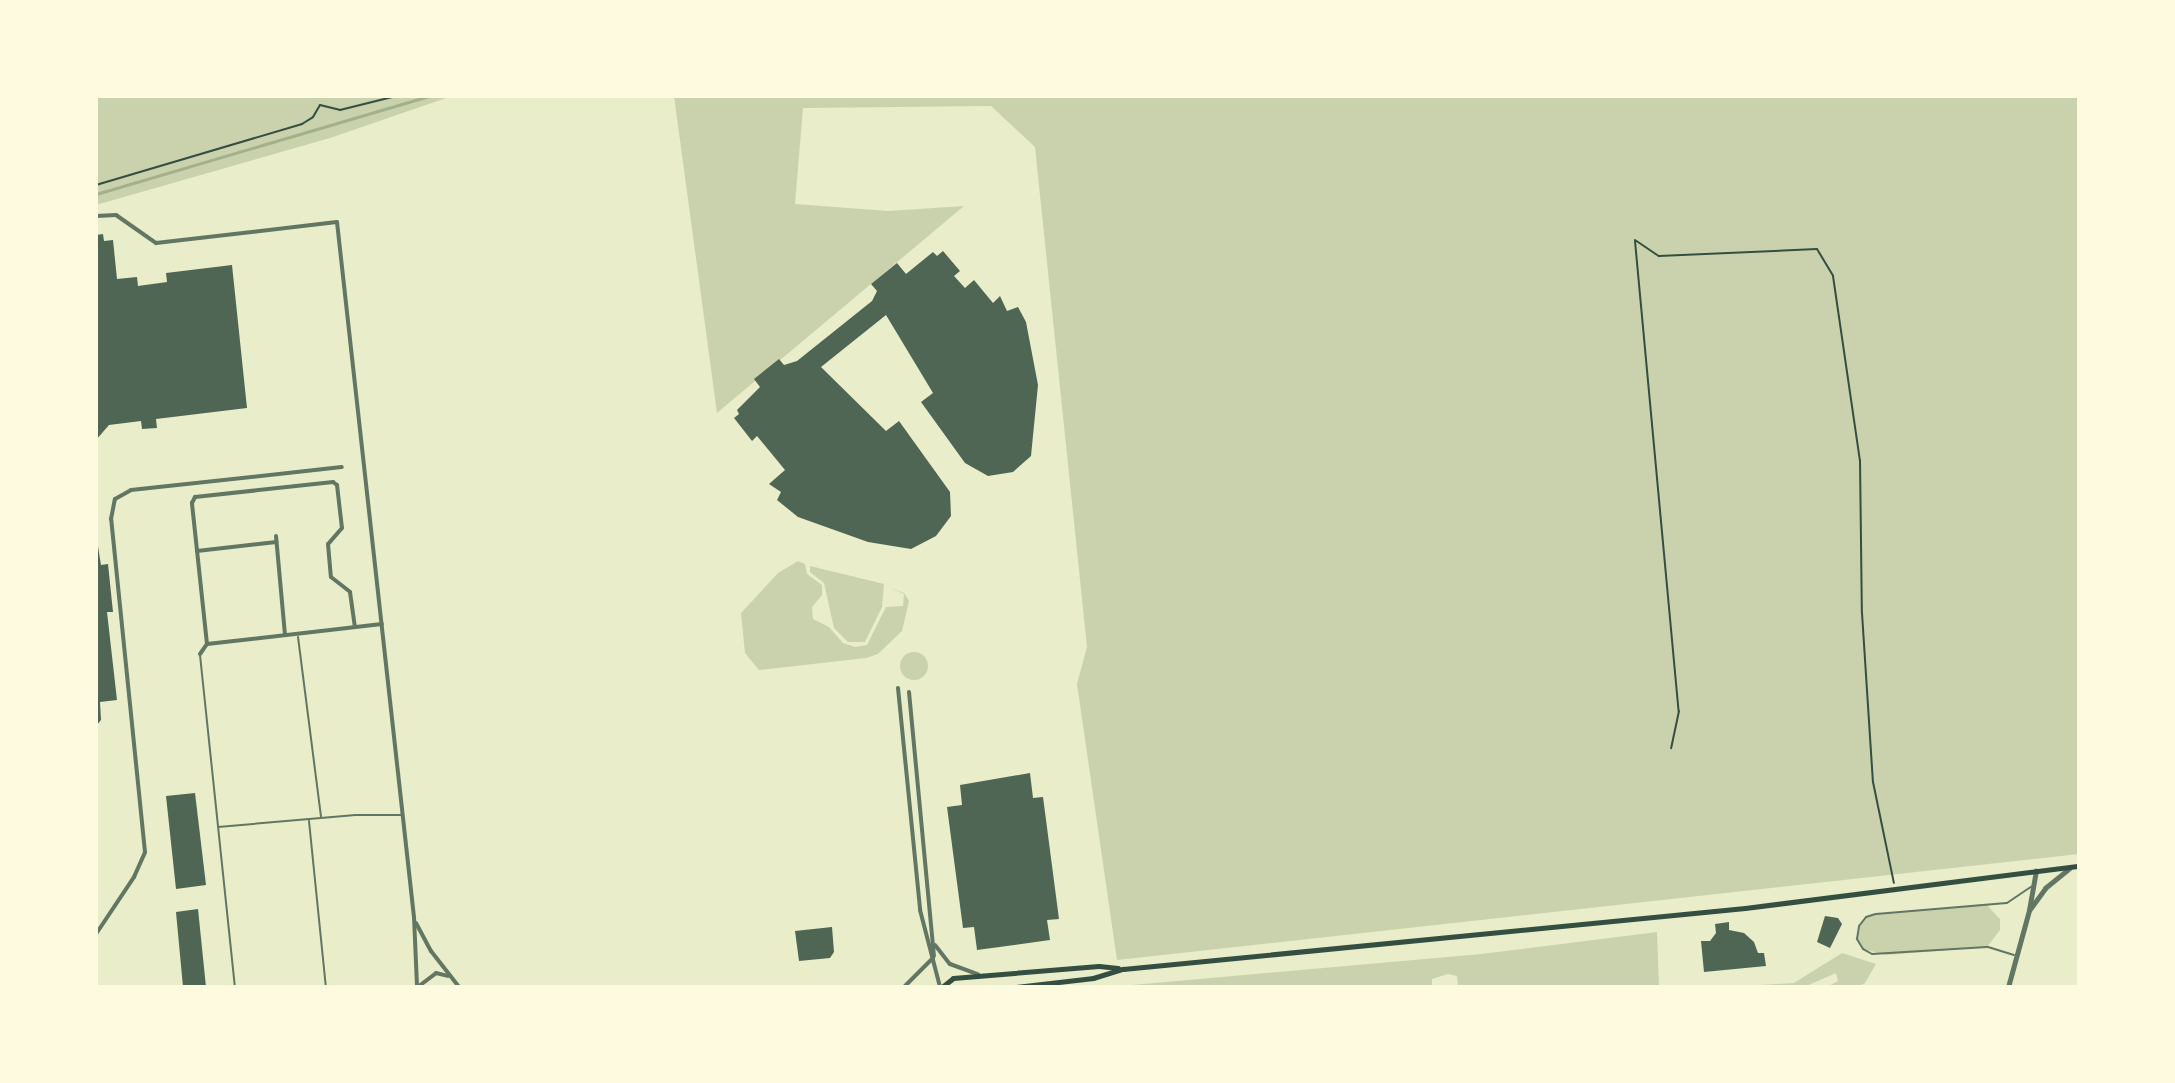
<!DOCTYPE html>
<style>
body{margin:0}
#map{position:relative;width:2175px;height:1083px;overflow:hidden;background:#e9edc9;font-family:"Noto Sans",sans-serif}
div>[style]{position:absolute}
.green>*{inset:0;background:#cad2ad}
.round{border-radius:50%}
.stream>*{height:3px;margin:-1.5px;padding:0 1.5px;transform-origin:1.5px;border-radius:1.5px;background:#a3b18a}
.building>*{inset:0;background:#4f6655}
.path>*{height:2px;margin:-1px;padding:0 1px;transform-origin:1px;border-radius:1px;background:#344e41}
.service>*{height:2px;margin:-1px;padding:0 1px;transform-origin:1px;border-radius:1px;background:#617663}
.minor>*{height:4px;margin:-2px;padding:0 2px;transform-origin:2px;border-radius:2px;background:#617663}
.tertiary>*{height:5px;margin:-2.5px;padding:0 2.5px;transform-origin:2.5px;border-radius:2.5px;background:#617663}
.secondary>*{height:5px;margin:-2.5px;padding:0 2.5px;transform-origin:2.5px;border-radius:2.5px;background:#344e41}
span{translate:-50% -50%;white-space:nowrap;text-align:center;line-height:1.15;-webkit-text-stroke:7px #fefae0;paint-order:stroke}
.frame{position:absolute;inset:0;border:98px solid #fefae0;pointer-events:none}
</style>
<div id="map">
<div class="green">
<i style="clip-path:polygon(96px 96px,452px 96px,330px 138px,96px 205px)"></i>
<i style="clip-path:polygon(674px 96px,2079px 96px,2079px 854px,1117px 960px,1077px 684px,1087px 647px,1035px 147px,991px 106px,803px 108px,795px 204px,888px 211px,964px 206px,717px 413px)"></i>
<i style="clip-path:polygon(798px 561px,805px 564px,807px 574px,822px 585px,822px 595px,812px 607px,813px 619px,829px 627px,843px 643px,855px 647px,867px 645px,886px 607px,903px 606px,904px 594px,890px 588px,904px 593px,909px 601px,902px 631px,878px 654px,866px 658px,759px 670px,745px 653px,741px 613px,778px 573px)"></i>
<i style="clip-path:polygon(810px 566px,884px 584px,882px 607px,865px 642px,848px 642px,834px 628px,824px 583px,810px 572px)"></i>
<i class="round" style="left:900px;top:652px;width:28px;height:28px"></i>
<i style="clip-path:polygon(1986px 904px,2000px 919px,2000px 930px,1987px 947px,1886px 955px,1863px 949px,1857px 939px,1859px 926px,1866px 917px,1876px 914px)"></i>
<i style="clip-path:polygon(1657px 932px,1659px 987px,1458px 987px,1457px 976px,1448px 974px,1432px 979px,1432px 987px,1110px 987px,1481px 954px)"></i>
<i style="clip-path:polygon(1842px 953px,1876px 964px,1865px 983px,1856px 987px,1827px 987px,1838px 981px,1836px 973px,1804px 987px,1727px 987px,1794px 983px)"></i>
</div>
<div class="stream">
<i style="left:96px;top:194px;width:347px;rotate:-16.4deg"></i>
</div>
<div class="building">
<i style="clip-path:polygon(103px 234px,104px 241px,113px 240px,117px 279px,137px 277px,138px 286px,167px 282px,166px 273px,232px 265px,247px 408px,156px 419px,157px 428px,142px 429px,141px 421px,109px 425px,96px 440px,96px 235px)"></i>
<i style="clip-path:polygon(943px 251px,960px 271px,954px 276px,965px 288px,974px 280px,993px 303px,1000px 296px,1007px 311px,1018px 307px,1026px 322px,1038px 385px,1031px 456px,1013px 472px,988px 476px,965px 463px,921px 402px,933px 393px,886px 315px,821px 367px,886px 431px,899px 421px,950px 492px,951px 516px,936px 536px,911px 549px,868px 542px,798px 517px,777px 500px,781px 492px,769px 484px,785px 470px,757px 436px,752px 441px,734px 418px,739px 414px,737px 410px,760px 387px,754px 379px,779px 359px,784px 365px,797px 361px,872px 301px,877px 291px,871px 284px,897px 263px,906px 274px,933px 252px,937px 256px)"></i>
<i style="clip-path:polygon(96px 534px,101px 565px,108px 564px,113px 612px,107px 612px,117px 700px,100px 702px,101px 720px,96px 726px)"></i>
<i style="clip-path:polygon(1030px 773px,1033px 798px,1043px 797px,1059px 919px,1047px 920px,1050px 940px,977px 950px,974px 927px,963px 928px,947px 807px,962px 805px,960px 785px)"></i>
<i style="clip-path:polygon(195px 793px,206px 885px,176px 889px,166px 796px)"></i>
<i style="clip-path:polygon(198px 909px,206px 987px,183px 987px,176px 912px)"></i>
<i style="clip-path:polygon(1825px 916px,1838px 918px,1842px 924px,1830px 948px,1817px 942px)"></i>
<i style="clip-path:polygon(1729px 922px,1729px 930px,1744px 933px,1754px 942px,1758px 953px,1764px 953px,1766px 966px,1704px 972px,1701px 941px,1710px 941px,1716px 933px,1715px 924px)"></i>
<i style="clip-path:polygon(832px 927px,834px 952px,830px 958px,799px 961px,795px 931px)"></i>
</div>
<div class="path">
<i style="left:96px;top:185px;width:215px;rotate:-16.5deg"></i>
<i style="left:302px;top:124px;width:13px;rotate:-32deg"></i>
<i style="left:313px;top:117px;width:14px;rotate:-60deg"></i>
<i style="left:320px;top:105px;width:21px;rotate:14deg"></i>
<i style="left:340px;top:110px;width:58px;rotate:-14deg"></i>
<i style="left:1635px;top:240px;width:29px;rotate:34deg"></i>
<i style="left:1659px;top:256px;width:158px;rotate:-2.5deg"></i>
<i style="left:1817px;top:249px;width:31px;rotate:59deg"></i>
<i style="left:1833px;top:276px;width:186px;rotate:81.7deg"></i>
<i style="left:1860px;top:460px;width:153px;rotate:89.3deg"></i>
<i style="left:1862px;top:613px;width:169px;rotate:86.3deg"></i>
<i style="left:1873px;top:782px;width:103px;rotate:78.3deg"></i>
<i style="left:1635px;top:241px;width:472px;rotate:84.7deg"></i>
<i style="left:1679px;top:711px;width:38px;rotate:102deg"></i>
</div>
<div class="service">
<i style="left:298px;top:637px;width:181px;rotate:82.7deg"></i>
<i style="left:200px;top:655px;width:334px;rotate:84deg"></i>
<i style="left:309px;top:821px;width:167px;rotate:84.2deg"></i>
<i style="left:218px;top:827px;width:138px;rotate:-5deg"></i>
<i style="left:355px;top:815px;width:48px"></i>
<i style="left:2014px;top:955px;width:28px;rotate:-163deg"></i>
<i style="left:1987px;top:947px;width:115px;rotate:176.5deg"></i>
<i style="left:1872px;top:954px;width:10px;rotate:-151deg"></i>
<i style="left:1863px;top:949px;width:12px;rotate:-121deg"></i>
<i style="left:1857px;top:939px;width:13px;rotate:-81deg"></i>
<i style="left:1859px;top:926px;width:11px;rotate:-52deg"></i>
<i style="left:1866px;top:917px;width:10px;rotate:-17deg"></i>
<i style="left:1876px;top:914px;width:131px;rotate:-4.8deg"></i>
<i style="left:2007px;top:903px;width:29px;rotate:-34deg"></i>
</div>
<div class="minor">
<i style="left:96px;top:216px;width:20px;rotate:-3deg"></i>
<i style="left:116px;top:215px;width:49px;rotate:35deg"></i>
<i style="left:156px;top:243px;width:182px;rotate:-6.6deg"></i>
<i style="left:337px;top:222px;width:699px;rotate:83.68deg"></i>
<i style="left:414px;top:917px;width:70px;rotate:87.5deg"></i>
<i style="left:276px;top:536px;width:99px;rotate:84.8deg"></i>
<i style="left:197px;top:551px;width:80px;rotate:-6.5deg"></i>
<i style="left:207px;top:644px;width:142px;rotate:-96.1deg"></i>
<i style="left:192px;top:503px;width:7px;rotate:-63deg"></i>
<i style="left:195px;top:497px;width:139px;rotate:-6.2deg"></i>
<i style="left:333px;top:482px;width:5px;rotate:37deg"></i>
<i style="left:337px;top:485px;width:43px;rotate:83.4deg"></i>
<i style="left:342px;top:528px;width:21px;rotate:131deg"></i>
<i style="left:328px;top:544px;width:33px;rotate:85deg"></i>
<i style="left:331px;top:577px;width:24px;rotate:38deg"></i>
<i style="left:350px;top:592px;width:35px;rotate:82deg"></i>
<i style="left:200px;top:654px;width:12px;rotate:-55deg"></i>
<i style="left:207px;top:644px;width:176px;rotate:-6.5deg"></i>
<i style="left:898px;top:688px;width:223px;rotate:84.3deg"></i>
<i style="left:920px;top:910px;width:80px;rotate:75.4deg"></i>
<i style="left:909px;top:692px;width:265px;rotate:84.6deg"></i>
<i style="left:416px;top:923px;width:32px;rotate:62deg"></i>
<i style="left:431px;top:951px;width:46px;rotate:52.1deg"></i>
<i style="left:96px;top:934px;width:69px;rotate:-56.3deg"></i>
<i style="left:134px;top:877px;width:27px;rotate:-66deg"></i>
<i style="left:145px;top:852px;width:335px;rotate:-95.8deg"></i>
<i style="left:111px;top:519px;width:20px;rotate:-79deg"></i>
<i style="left:115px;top:499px;width:18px;rotate:-29deg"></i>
<i style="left:131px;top:490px;width:212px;rotate:-6.2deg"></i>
<i style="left:935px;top:945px;width:24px;rotate:52deg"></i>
<i style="left:950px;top:964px;width:30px;rotate:20deg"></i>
<i style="left:419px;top:986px;width:21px;rotate:-37deg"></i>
<i style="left:436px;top:973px;width:12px;rotate:14deg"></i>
<i style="left:904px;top:987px;width:41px;rotate:-45deg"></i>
</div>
<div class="tertiary">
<i style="left:2030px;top:909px;width:26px;rotate:-54deg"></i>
<i style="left:2045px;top:888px;width:32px;rotate:-39deg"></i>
<i style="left:2008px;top:987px;width:80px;rotate:-74.7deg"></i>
<i style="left:2029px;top:910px;width:40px;rotate:-80deg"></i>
</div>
<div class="secondary">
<i style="left:942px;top:987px;width:14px;rotate:-39deg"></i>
<i style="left:953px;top:978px;width:146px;rotate:-4.7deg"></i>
<i style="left:1099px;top:966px;width:19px;rotate:6deg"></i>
<i style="left:1015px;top:987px;width:79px;rotate:-6.6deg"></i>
<i style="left:1093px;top:978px;width:31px;rotate:-17deg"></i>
<i style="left:1123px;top:969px;width:625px;rotate:-5.6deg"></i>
<i style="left:1745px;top:908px;width:337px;rotate:-7.2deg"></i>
</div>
<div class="frame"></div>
</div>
